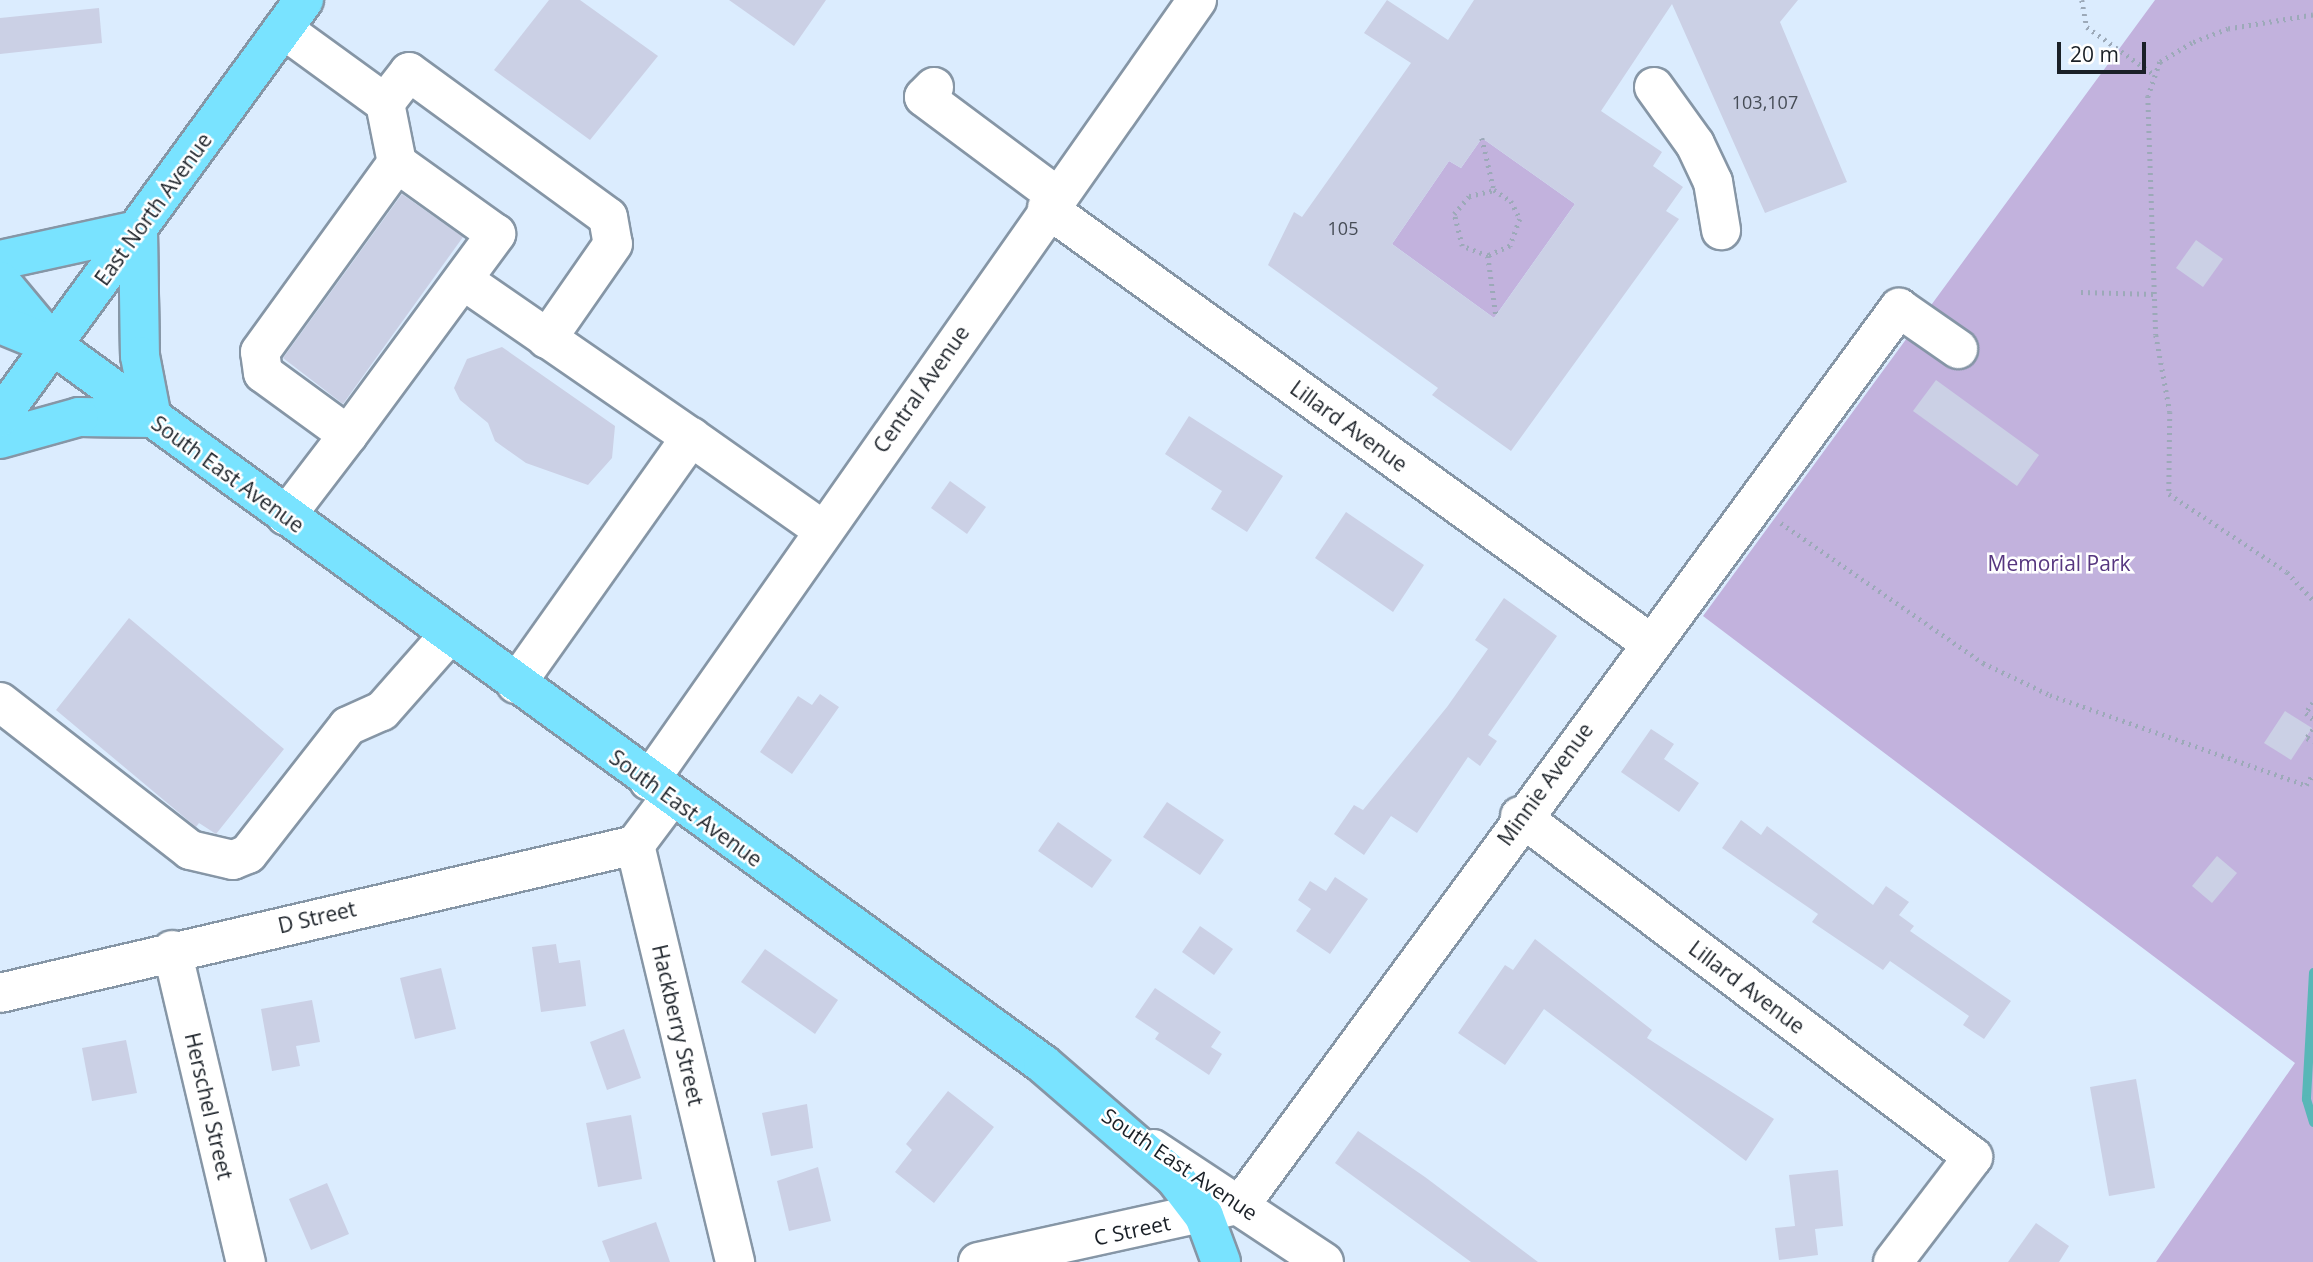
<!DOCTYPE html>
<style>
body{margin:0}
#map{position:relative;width:2313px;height:1262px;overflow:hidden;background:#dbecfe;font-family:"Open Sans",sans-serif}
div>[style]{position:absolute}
.green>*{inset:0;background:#c2b2dd}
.stream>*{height:9px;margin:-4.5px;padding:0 4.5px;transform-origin:4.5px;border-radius:4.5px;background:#58b7b7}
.building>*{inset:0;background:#cbd0e5}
.path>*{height:4.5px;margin-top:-2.25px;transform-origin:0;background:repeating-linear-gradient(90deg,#9ca9b8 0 2px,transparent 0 7px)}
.roads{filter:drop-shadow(2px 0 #8696a6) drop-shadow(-2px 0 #8696a6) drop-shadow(0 2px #8696a6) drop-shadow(0 -2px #8696a6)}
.minor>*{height:38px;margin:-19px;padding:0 19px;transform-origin:19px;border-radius:19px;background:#fff}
.major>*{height:38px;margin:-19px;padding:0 19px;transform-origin:19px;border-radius:19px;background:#79e3ff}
span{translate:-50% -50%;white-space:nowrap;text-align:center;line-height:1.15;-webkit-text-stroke:5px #fff;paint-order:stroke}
.number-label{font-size:18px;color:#464c56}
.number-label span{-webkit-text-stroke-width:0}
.street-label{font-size:21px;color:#1a2027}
.park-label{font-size:21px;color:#56367f}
.scale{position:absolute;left:2057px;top:42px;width:89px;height:32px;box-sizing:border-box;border:4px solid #1a2027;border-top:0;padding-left:9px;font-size:21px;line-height:24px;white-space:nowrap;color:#1a2027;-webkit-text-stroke:5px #fff;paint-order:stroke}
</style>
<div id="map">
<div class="green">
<i style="clip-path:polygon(2155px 0,2313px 0,2313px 1262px,2156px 1262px,2295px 1063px,1703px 616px)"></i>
<i style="clip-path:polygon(1482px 138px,1575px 204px,1494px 318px,1392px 244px,1449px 161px,1461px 168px)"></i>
</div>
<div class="stream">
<i style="left:2313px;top:972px;width:127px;rotate:93.2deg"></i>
<i style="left:2306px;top:1099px;width:24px;rotate:73deg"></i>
</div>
<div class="building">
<i style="clip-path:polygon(549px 0,580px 0,658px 56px,590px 140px,494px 70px)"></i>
<i style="clip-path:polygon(729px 0,826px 0,794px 46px)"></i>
<i style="clip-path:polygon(evenodd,1387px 0,1448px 40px,1474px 0,1798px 0,1780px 22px,1847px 182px,1765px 213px,1672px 4px,1601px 111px,1662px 152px,1653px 166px,1683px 187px,1666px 211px,1679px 219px,1511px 451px,1432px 395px,1438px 388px,1268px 265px,1294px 212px,1302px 217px,1411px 63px,1364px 33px,1387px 0,1482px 138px,1575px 204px,1494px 318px,1392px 244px,1449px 161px,1461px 168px,1482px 138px)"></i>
<i style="clip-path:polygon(99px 8px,102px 43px,0 54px,0 18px)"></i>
<i style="clip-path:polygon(402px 194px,463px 237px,343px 404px,283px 358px)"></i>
<i style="clip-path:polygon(2196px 240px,2223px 259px,2203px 287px,2176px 268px)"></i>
<i style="clip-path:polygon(502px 347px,615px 426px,612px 458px,588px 485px,526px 463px,495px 441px,488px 423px,460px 400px,454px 388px,467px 359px)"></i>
<i style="clip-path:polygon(1936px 380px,2039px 455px,2017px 486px,1913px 411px)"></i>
<i style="clip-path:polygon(1189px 416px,1283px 476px,1247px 532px,1211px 509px,1222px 491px,1165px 454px)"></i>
<i style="clip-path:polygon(950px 481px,986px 507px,967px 534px,931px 508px)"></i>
<i style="clip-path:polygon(1346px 512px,1424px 565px,1393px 612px,1315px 558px)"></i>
<i style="clip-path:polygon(1504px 598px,1557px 636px,1488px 735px,1497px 741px,1480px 766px,1468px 757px,1417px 833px,1391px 816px,1364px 855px,1334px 834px,1354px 805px,1363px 810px,1447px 707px,1488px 649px,1475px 640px)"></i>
<i style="clip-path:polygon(129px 618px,284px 749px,216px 834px,199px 823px,196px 827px,56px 710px)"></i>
<i style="clip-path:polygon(820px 694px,839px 707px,792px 774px,760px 752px,798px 696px,812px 705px)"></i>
<i style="clip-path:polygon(2285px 711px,2312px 728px,2291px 760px,2264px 743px)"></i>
<i style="clip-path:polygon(1651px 729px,1674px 744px,1664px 759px,1699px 783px,1679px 812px,1621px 772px)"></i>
<i style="clip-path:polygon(1167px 802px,1224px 840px,1200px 875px,1143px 837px)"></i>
<i style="clip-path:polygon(1741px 820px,1761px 835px,1767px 826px,1873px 905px,1886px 886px,1909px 902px,1899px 915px,1914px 926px,1910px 931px,2011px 1001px,1984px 1039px,1963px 1025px,1969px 1016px,1890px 961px,1883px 970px,1812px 922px,1818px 914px,1722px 848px)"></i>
<i style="clip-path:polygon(1058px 822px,1112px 860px,1092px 888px,1038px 851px)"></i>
<i style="clip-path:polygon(2217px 856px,2237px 873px,2212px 903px,2192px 886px)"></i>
<i style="clip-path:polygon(1335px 877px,1368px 899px,1330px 954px,1296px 931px,1311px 909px,1298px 900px,1310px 881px,1326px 891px)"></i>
<i style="clip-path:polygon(1200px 926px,1233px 949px,1214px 975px,1182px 952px)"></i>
<i style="clip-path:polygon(1535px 939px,1652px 1030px,1647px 1038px,1774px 1119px,1746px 1161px,1544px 1009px,1505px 1065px,1458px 1033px,1505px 965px,1513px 970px)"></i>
<i style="clip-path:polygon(556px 944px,559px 963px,580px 960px,586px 1006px,541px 1012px,532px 947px)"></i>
<i style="clip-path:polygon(765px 949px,838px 1000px,815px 1034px,741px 982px)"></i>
<i style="clip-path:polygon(441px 968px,456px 1029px,415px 1039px,400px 978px)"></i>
<i style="clip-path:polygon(1155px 988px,1221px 1032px,1211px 1047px,1222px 1054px,1209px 1075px,1155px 1039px,1159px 1033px,1135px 1017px)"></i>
<i style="clip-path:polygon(312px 1000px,320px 1042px,296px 1046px,300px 1066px,272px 1071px,261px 1009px)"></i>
<i style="clip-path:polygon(624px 1029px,641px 1078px,607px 1090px,590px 1042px)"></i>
<i style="clip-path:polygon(126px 1040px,137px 1093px,92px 1101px,82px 1048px)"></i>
<i style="clip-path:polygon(2136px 1079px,2155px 1188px,2109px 1196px,2090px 1087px)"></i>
<i style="clip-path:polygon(948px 1091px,994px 1127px,934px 1203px,895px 1172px,912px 1150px,906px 1144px)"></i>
<i style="clip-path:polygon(807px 1104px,813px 1148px,771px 1156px,762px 1113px)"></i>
<i style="clip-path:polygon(631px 1115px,642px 1179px,598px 1187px,586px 1123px)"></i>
<i style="clip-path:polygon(1358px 1131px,1425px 1177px,1538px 1262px,1471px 1262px,1335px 1163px)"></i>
<i style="clip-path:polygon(818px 1167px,831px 1221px,789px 1231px,777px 1181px)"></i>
<i style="clip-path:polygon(1838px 1170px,1843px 1226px,1815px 1229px,1818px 1255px,1779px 1260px,1775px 1228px,1795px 1226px,1789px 1175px)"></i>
<i style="clip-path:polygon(327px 1183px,349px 1234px,311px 1250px,289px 1199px)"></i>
<i style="clip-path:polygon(656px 1222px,670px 1262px,610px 1262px,602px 1241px)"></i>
<i style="clip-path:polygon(2036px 1223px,2069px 1246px,2059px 1262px,2008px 1262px)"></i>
</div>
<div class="path">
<i style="left:2082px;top:0;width:27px;rotate:80deg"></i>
<i style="left:2087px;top:27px;width:80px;rotate:35.3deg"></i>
<i style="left:2313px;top:15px;width:86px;rotate:170.6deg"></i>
<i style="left:2228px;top:29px;width:39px;rotate:159deg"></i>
<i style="left:2192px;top:43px;width:37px;rotate:149deg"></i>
<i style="left:2160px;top:62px;width:36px;rotate:109deg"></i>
<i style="left:2148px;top:96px;width:239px;rotate:88.1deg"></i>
<i style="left:2156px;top:335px;width:78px;rotate:79.7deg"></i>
<i style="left:2170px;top:412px;width:82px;rotate:90.7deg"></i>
<i style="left:2169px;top:494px;width:141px;rotate:33.5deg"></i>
<i style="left:2287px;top:572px;width:38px;rotate:47deg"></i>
<i style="left:1482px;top:138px;width:53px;rotate:77deg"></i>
<i style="left:1494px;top:190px;width:20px;rotate:33deg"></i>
<i style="left:1511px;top:201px;width:20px;rotate:63deg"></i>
<i style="left:1520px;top:219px;width:29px;rotate:110deg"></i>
<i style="left:1510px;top:246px;width:24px;rotate:156deg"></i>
<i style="left:1488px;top:256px;width:60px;rotate:82.3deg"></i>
<i style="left:1488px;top:256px;width:28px;rotate:-159deg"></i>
<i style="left:1462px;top:246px;width:33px;rotate:-104deg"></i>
<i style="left:1454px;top:214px;width:23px;rotate:-50deg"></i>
<i style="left:1469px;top:196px;width:26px;rotate:-13deg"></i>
<i style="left:2081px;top:292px;width:74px;rotate:1.5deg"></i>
<i style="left:1781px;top:523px;width:246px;rotate:34.7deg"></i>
<i style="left:1983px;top:663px;width:74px;rotate:25.5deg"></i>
<i style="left:2050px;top:695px;width:271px;rotate:19.4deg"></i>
<i style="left:2306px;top:785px;width:13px;rotate:-58deg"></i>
<i style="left:2313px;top:703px;width:12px;rotate:125deg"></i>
<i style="left:2306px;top:713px;width:9px;rotate:41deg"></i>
<i style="left:2313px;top:730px;width:10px;rotate:127deg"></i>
<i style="left:2307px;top:738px;width:7px;rotate:27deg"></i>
</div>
<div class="roads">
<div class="minor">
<i style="left:283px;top:29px;width:126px;rotate:36deg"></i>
<i style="left:385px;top:103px;width:39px;rotate:-52deg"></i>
<i style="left:409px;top:72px;width:246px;rotate:36.1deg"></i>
<i style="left:608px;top:217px;width:27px;rotate:80deg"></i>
<i style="left:613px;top:244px;width:116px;rotate:124.8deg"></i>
<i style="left:934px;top:87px;width:14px;rotate:135deg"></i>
<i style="left:924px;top:97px;width:166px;rotate:36.7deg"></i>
<i style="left:1654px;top:87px;width:70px;rotate:54.3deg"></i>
<i style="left:1695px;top:144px;width:42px;rotate:64.7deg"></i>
<i style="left:1713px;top:182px;width:49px;rotate:80.5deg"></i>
<i style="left:1047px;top:208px;width:744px;rotate:35.81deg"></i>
<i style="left:463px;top:280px;width:277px;rotate:34.6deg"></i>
<i style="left:348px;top:435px;width:250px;rotate:-53.6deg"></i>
<i style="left:496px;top:234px;width:122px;rotate:-144.4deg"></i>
<i style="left:286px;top:516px;width:102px;rotate:-52.6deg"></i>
<i style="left:348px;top:435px;width:105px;rotate:-143.9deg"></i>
<i style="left:263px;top:373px;width:21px;rotate:-98deg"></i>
<i style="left:260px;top:352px;width:233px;rotate:-54.1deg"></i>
<i style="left:397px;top:163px;width:61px;rotate:-101.3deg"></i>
<i style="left:516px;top:684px;width:303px;rotate:-54.7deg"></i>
<i style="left:691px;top:437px;width:161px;rotate:35.2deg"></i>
<i style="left:0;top:702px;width:241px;rotate:37.9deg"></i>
<i style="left:190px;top:850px;width:44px;rotate:13.1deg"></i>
<i style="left:233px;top:860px;width:16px;rotate:-22deg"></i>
<i style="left:248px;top:854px;width:162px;rotate:-52deg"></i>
<i style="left:348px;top:726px;width:37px;rotate:-24deg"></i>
<i style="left:382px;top:711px;width:101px;rotate:-48.6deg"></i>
<i style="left:649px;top:781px;width:954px;rotate:-54.94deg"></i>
<i style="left:671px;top:797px;width:60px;rotate:126.9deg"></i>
<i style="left:635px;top:845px;width:429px;rotate:76.5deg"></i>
<i style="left:1520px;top:816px;width:567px;rotate:36.97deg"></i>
<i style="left:1973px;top:1157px;width:132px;rotate:127.3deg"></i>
<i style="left:172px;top:950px;width:321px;rotate:76.7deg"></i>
<i style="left:0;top:993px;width:652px;rotate:-13.12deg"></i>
<i style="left:1153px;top:1149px;width:205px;rotate:33.5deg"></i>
<i style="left:978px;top:1262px;width:269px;rotate:-12.4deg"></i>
<i style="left:1241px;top:1204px;width:1112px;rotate:-53.71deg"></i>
<i style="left:1899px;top:308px;width:72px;rotate:34.8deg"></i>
</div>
<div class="major">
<i style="left:0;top:260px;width:141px;rotate:-12.3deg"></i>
<i style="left:138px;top:230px;width:126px;rotate:89.1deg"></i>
<i style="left:140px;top:356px;width:63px;rotate:79deg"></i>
<i style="left:152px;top:418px;width:73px;rotate:-179.2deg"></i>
<i style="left:79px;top:417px;width:82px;rotate:164.4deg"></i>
<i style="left:0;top:281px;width:80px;rotate:50.1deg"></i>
<i style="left:0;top:324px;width:58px;rotate:22.2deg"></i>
<i style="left:54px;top:346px;width:1222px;rotate:35.98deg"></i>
<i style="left:1043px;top:1064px;width:173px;rotate:40.8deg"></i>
<i style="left:1174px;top:1177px;width:49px;rotate:52.4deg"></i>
<i style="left:1204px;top:1216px;width:49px;rotate:69.7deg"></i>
<i style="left:0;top:417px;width:516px;rotate:-53.91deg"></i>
</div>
</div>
<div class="number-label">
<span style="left:1765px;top:102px">103,107</span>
<span style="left:1343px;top:228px">105</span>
</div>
<div class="street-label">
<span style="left:153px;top:209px;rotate:-54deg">East North Avenue</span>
<span style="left:921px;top:389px;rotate:-55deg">Central Avenue</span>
<span style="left:1349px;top:426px;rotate:36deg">Lillard Avenue</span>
<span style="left:228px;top:474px;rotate:36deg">South East Avenue</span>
<span style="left:1545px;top:784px;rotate:-54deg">Minnie Avenue</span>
<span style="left:686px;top:808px;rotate:36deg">South East Avenue</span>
<span style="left:317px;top:917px;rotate:-13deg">D Street</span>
<span style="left:1747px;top:987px;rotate:37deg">Lillard Avenue</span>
<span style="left:678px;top:1025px;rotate:77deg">Hackberry Street</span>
<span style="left:209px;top:1106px;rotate:77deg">Herschel Street</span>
<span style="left:1180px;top:1164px;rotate:34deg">South East Avenue</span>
<span style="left:1132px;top:1230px;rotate:-12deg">C Street</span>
</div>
<div class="park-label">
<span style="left:2059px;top:563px">Memorial Park</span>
</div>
<div class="scale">20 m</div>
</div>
